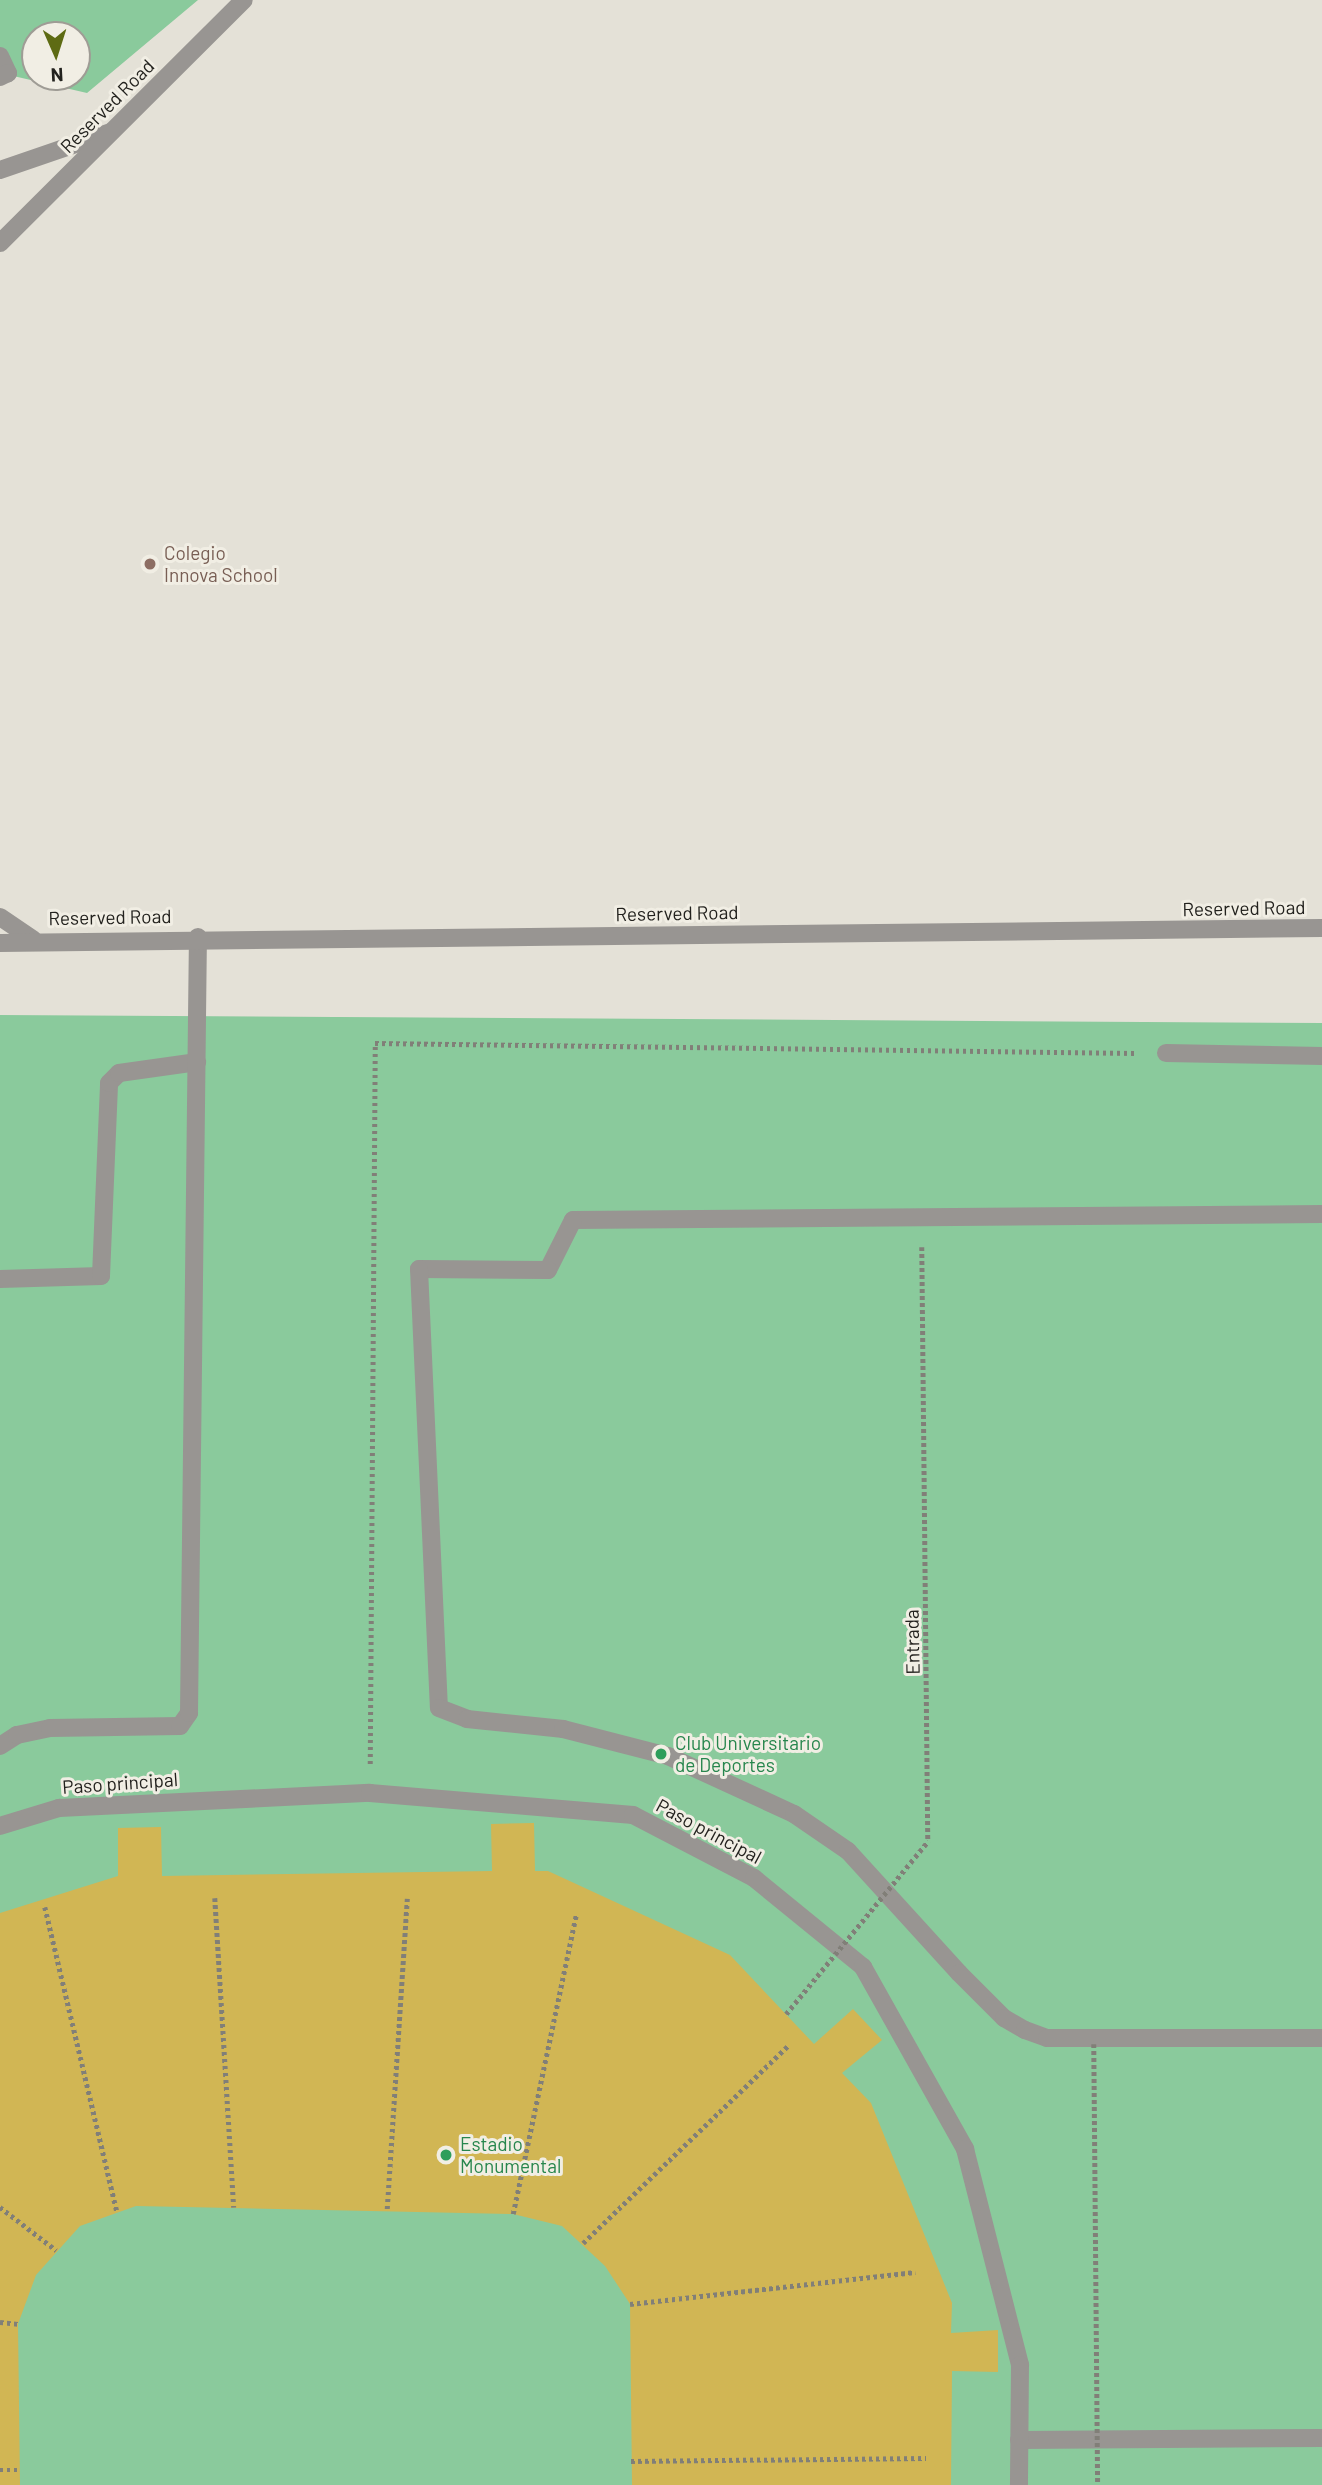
<!DOCTYPE html>
<style>
body{margin:0}
#map{position:relative;width:1322px;height:2485px;overflow:hidden;background:#e4e1d7;font-family:Barlow,sans-serif}
div>[style]{position:absolute}
.green>*{inset:0;background:#8aca9c}
.building>*{inset:0;background:#d1b654}
.path>*{height:4.5px;margin-top:-2.25px;transform-origin:0;background:repeating-linear-gradient(90deg,#817f78 0 3.5px,transparent 0 7px)}
.lane>*{height:18px;margin:-9px;padding:0 9px;transform-origin:9px;border-radius:9px;background:#989592}
.street>*{height:18px;margin:-9px;padding:0 9px;transform-origin:9px;border-radius:9px;background:#989592}
.path-bridge>*{height:4.5px;margin-top:-2.25px;transform-origin:0;background:repeating-linear-gradient(90deg,#817f78 0 3.5px,transparent 0 7px)}
.dots>*{width:19px;height:19px;translate:-50% -50%;box-sizing:border-box;border:4px solid #f1eee4;border-radius:50%}
span{translate:-50% -50%;white-space:nowrap;text-align:center;line-height:1.15;-webkit-text-stroke:6px #f1eee4;paint-order:stroke}
.street-label{font-size:19px;color:#23221e}
.education-label{font-size:19px;color:#785e54}
.left{translate:0 -50%;text-align:left}
.leisure-label{font-size:19px;color:#27864d}
.north{position:absolute;left:21px;top:21px;width:70px;height:70px;box-sizing:border-box;background:#f1eee4;border:2px solid #9f9c95;border-radius:50%;rotate:177deg;font-size:19px;font-weight:700;line-height:28px;text-align:center;color:#23221e}
.north::after{content:'';display:block;margin:auto;width:24px;height:32px;background:#5e6b13;clip-path:polygon(50% 0,100% 100%,50% 72%,0 100%)}
</style>
<div id="map">
<div class="green">
<i style="clip-path:polygon(evenodd,0 0,198px 0,87px 93px,9px 75px,0 56px,0 0,35px 35px,77px 35px,77px 77px,35px 77px,35px 35px)"></i>
<i style="clip-path:polygon(0 1015px,1322px 1023px,1322px 2485px,0 2485px)"></i>
</div>
<div class="building">
<i style="clip-path:polygon(534px 1823px,535px 1871px,548px 1871px,730px 1955px,814px 2044px,853px 2009px,882px 2040px,842px 2073px,871px 2103px,952px 2303px,951px 2333px,998px 2330px,998px 2372px,952px 2371px,951px 2485px,632px 2485px,630px 2304px,605px 2266px,562px 2226px,513px 2214px,136px 2206px,80px 2226px,36px 2275px,18px 2324px,20px 2485px,0 2485px,0 1913px,118px 1876px,118px 1828px,161px 1827px,162px 1876px,492px 1871px,491px 1824px)"></i>
</div>
<div class="path">
<i style="left:922px;top:1247px;width:594px;rotate:89.42deg"></i>
<i style="left:370px;top:1764px;width:721px;rotate:-89.6deg"></i>
<i style="left:375px;top:1043px;width:760px;rotate:0.75deg"></i>
<i style="left:215px;top:1898px;width:310px;rotate:86.5deg"></i>
<i style="left:45px;top:1907px;width:313px;rotate:76.7deg"></i>
<i style="left:0;top:2207px;width:71px;rotate:37.5deg"></i>
<i style="left:387px;top:2209px;width:311px;rotate:-86.3deg"></i>
<i style="left:513px;top:2214px;width:307px;rotate:-78.1deg"></i>
<i style="left:583px;top:2243px;width:284px;rotate:-43.9deg"></i>
<i style="left:630px;top:2304px;width:287px;rotate:-6.4deg"></i>
<i style="left:0;top:2322px;width:18px;rotate:6deg"></i>
<i style="left:631px;top:2461px;width:295px;rotate:-0.6deg"></i>
<i style="left:0;top:2470px;width:20px"></i>
</div>
<div class="lane">
<i style="left:0;top:170px;width:117px;rotate:-18.9deg"></i>
<i style="left:1322px;top:1214px;width:749px;rotate:179.54deg"></i>
<i style="left:573px;top:1220px;width:56px;rotate:116.6deg"></i>
<i style="left:548px;top:1270px;width:129px;rotate:-179.6deg"></i>
<i style="left:419px;top:1269px;width:439px;rotate:87.4deg"></i>
<i style="left:439px;top:1708px;width:30px;rotate:21deg"></i>
<i style="left:467px;top:1719px;width:97px;rotate:5.9deg"></i>
<i style="left:563px;top:1729px;width:108px;rotate:14.4deg"></i>
<i style="left:668px;top:1756px;width:139px;rotate:24.7deg"></i>
<i style="left:794px;top:1814px;width:65px;rotate:34.4deg"></i>
<i style="left:848px;top:1851px;width:165px;rotate:47.7deg"></i>
<i style="left:959px;top:1973px;width:64px;rotate:45deg"></i>
<i style="left:1004px;top:2018px;width:24px;rotate:30deg"></i>
<i style="left:1025px;top:2030px;width:23px;rotate:20deg"></i>
<i style="left:1047px;top:2038px;width:275px"></i>
<i style="left:0;top:1279px;width:101px;rotate:-1.7deg"></i>
<i style="left:101px;top:1276px;width:193px;rotate:-87.6deg"></i>
<i style="left:109px;top:1083px;width:14px;rotate:-45deg"></i>
<i style="left:119px;top:1073px;width:79px;rotate:-8deg"></i>
<i style="left:0;top:1746px;width:20px;rotate:-33deg"></i>
<i style="left:17px;top:1735px;width:34px;rotate:-12deg"></i>
<i style="left:50px;top:1728px;width:130px;rotate:-0.9deg"></i>
<i style="left:180px;top:1726px;width:16px;rotate:-55deg"></i>
<i style="left:189px;top:1713px;width:776px;rotate:-89.34deg"></i>
<i style="left:1019px;top:2440px;width:303px;rotate:-0.4deg"></i>
</div>
<div class="street">
<i style="left:0;top:56px;width:19px;rotate:65deg"></i>
<i style="left:8px;top:73px;width:9px;rotate:153deg"></i>
<i style="left:0;top:243px;width:344px;rotate:-44.9deg"></i>
<i style="left:0;top:917px;width:40px;rotate:34deg"></i>
<i style="left:0;top:943px;width:1322px;rotate:-0.65deg"></i>
<i style="left:1166px;top:1053px;width:156px;rotate:1.1deg"></i>
<i style="left:0;top:1826px;width:62px;rotate:-17deg"></i>
<i style="left:59px;top:1808px;width:311px;rotate:-2.8deg"></i>
<i style="left:370px;top:1793px;width:264px;rotate:4.8deg"></i>
<i style="left:633px;top:1815px;width:136px;rotate:27.5deg"></i>
<i style="left:754px;top:1878px;width:141px;rotate:39.2deg"></i>
<i style="left:863px;top:1967px;width:209px;rotate:60.7deg"></i>
<i style="left:965px;top:2149px;width:223px;rotate:75.7deg"></i>
<i style="left:1020px;top:2365px;width:120px;rotate:90.5deg"></i>
</div>
<div class="path-bridge">
<i style="left:786px;top:2014px;width:224px;rotate:-50.6deg"></i>
<i style="left:1094px;top:2044px;width:441px;rotate:89.5deg"></i>
</div>
<div class="dots">
<i style="left:150px;top:564px;background:#8d6e63"></i>
<i style="left:661px;top:1754px;background:#2e9e5b"></i>
<i style="left:446px;top:2155px;background:#2e9e5b"></i>
</div>
<div class="street-label">
<span style="left:107px;top:106px;rotate:-45deg">Reserved Road</span>
<span style="left:1244px;top:908px;rotate:-1deg">Reserved Road</span>
<span style="left:677px;top:913px;rotate:-1deg">Reserved Road</span>
<span style="left:110px;top:917px;rotate:-1deg">Reserved Road</span>
<span style="left:912px;top:1642px;rotate:-91deg">Entrada</span>
<span style="left:120px;top:1783px;rotate:-4deg">Paso principal</span>
<span style="left:709px;top:1831px;rotate:28deg">Paso principal</span>
</div>
<div class="education-label">
<span class="left" style="left:164px;top:564px">Colegio<br>Innova School</span>
</div>
<div class="leisure-label">
<span class="left" style="left:675px;top:1754px">Club Universitario<br>de Deportes</span>
<span class="left" style="left:460px;top:2155px">Estadio<br>Monumental</span>
</div>
<div class="north">N</div>
</div>
